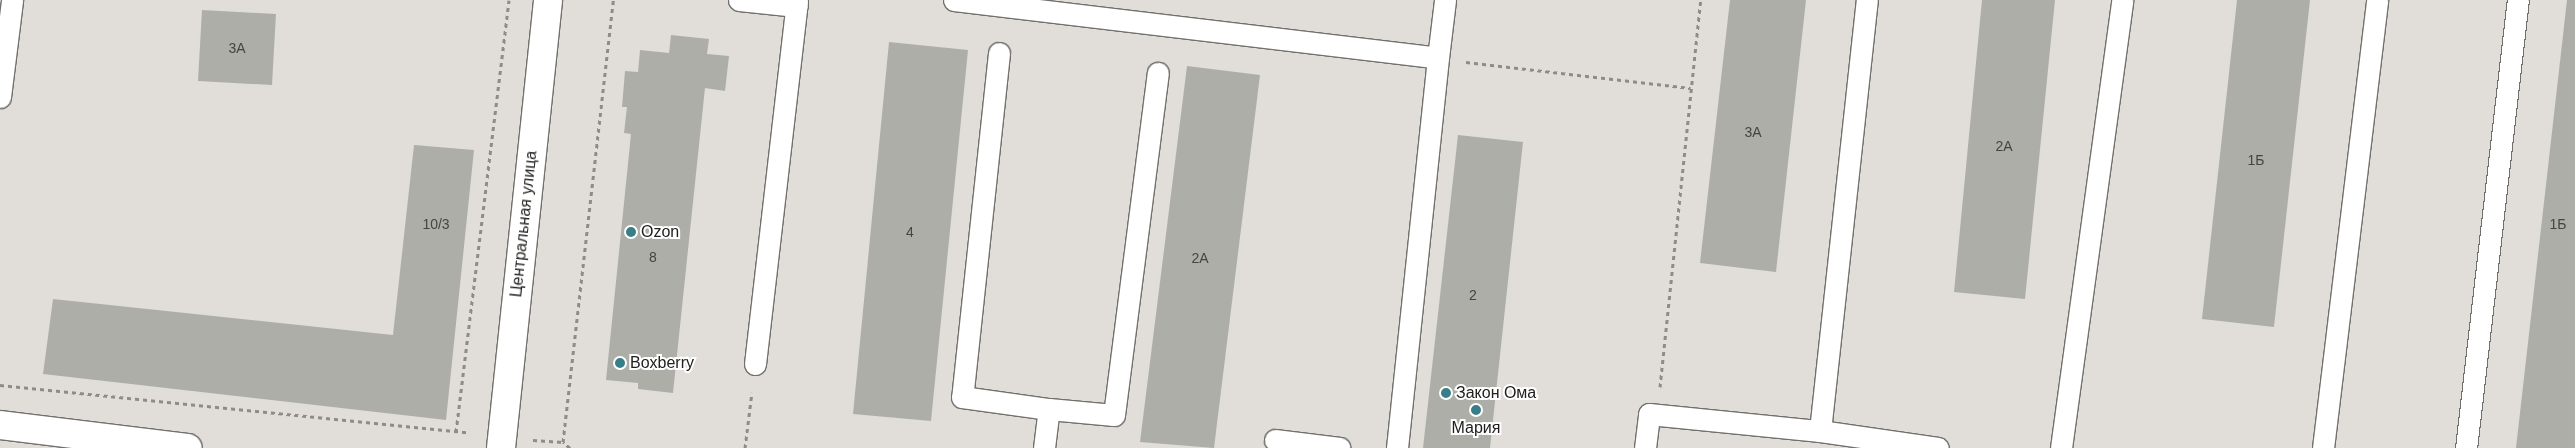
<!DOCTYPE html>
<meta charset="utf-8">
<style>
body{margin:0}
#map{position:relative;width:2575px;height:448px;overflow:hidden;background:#e1ded9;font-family:Helvetica,sans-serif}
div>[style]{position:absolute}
.building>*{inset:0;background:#aeaea9}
.path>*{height:3px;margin-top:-1.5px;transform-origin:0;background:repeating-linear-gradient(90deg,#8e8c89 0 4px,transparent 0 8px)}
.roads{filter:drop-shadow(1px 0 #72706c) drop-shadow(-1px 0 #72706c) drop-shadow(0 1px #72706c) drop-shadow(0 -1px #72706c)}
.service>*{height:21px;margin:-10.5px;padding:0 10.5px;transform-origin:10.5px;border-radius:10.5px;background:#fff}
.minor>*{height:28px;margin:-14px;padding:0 14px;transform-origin:14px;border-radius:14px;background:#fff}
.tertiary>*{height:28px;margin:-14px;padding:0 14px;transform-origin:14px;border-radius:14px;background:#fff}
.dots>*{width:14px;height:14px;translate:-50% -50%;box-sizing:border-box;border:2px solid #fff;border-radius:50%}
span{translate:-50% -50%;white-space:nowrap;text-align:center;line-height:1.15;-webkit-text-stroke:4px #fff;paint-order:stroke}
.number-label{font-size:14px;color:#444441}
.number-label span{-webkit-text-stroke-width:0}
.street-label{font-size:16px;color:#21201e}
.poi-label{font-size:16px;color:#21201e}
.left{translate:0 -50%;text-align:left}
</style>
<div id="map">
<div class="building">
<i style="clip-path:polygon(1730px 0,1806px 0,1776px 272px,1700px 263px)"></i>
<i style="clip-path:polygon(1982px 0,2055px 0,2025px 299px,1954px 292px)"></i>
<i style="clip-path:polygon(2237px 0,2310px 0,2274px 327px,2202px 319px)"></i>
<i style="clip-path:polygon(2567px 0,2575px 0,2575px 448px,2516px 448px)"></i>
<i style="clip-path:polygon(202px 10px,276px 14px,272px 85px,198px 81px)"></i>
<i style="clip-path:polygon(671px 35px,709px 39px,707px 54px,729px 56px,725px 91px,705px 88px,673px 393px,638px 389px,638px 383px,606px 380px,631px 134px,624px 133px,627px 107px,622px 107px,625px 71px,638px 72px,640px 50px,669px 53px)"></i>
<i style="clip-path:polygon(889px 42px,968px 50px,931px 421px,853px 414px)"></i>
<i style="clip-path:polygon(1187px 66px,1260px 75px,1214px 448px,1140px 442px)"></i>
<i style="clip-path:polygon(1458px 135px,1523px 142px,1490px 448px,1423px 448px)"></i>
<i style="clip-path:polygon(414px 145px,474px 150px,446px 420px,43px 374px,53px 299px,393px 335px)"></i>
</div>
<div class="path">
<i style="left:1466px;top:62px;width:226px;rotate:6.6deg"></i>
<i style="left:0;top:385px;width:471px;rotate:5.8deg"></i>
<i style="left:1660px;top:387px;width:389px;rotate:-84deg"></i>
<i style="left:456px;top:432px;width:435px;rotate:-83deg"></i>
<i style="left:533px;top:440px;width:30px;rotate:4deg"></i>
<i style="left:570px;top:448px;width:9px;rotate:-139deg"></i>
<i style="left:563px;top:442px;width:445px;rotate:-83.5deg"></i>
<i style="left:745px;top:448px;width:56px;rotate:-82.9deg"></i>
</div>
<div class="roads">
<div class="service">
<i style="left:739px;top:0;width:58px;rotate:5.9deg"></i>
<i style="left:954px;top:0;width:487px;rotate:6.8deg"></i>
<i style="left:1438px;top:58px;width:58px;rotate:-83.1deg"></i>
<i style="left:999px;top:53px;width:346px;rotate:96.1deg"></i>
<i style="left:962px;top:397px;width:88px;rotate:7.9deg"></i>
<i style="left:0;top:97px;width:98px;rotate:-82.9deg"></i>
<i style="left:755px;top:364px;width:366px;rotate:-83.4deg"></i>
<i style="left:1820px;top:431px;width:434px;rotate:-83.8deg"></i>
<i style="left:1275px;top:440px;width:65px;rotate:7deg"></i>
<i style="left:1044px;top:448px;width:39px;rotate:-83deg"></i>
<i style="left:1049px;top:409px;width:65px;rotate:5.3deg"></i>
<i style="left:1114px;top:415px;width:345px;rotate:-82.7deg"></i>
<i style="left:1397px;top:448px;width:392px;rotate:-84deg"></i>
<i style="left:1645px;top:448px;width:34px;rotate:-83deg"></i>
<i style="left:1649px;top:414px;width:172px;rotate:5.7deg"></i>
<i style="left:1820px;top:431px;width:119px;rotate:8.2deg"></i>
<i style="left:2061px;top:448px;width:452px;rotate:-82.2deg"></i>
<i style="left:2323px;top:448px;width:451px;rotate:-83.1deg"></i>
<i style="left:2466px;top:448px;width:451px;rotate:-83.4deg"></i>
</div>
<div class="minor">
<i style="left:0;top:425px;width:189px;rotate:7deg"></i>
</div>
<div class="tertiary">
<i style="left:501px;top:448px;width:450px;rotate:-84deg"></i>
</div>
</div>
<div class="dots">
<i style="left:631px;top:232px;background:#387e89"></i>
<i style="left:620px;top:363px;background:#387e89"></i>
<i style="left:1446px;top:393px;background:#387e89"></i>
<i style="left:1476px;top:410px;background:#387e89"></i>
</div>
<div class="number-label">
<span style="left:237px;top:48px">3А</span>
<span style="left:1753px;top:132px">3А</span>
<span style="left:2004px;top:146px">2А</span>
<span style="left:2256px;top:160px">1Б</span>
<span style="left:436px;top:224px">10/3</span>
<span style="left:2558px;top:224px">1Б</span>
<span style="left:910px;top:232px">4</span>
<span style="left:653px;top:257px">8</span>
<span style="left:1200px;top:258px">2А</span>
<span style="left:1473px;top:295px">2</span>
</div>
<div class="street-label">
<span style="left:524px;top:224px;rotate:-84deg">Центральная улица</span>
</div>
<div class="poi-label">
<span class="left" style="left:641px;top:232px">Ozon</span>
<span class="left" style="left:630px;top:363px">Boxberry</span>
<span class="left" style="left:1456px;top:393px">Закон Ома</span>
<span style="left:1476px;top:428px">Мария</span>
</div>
</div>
